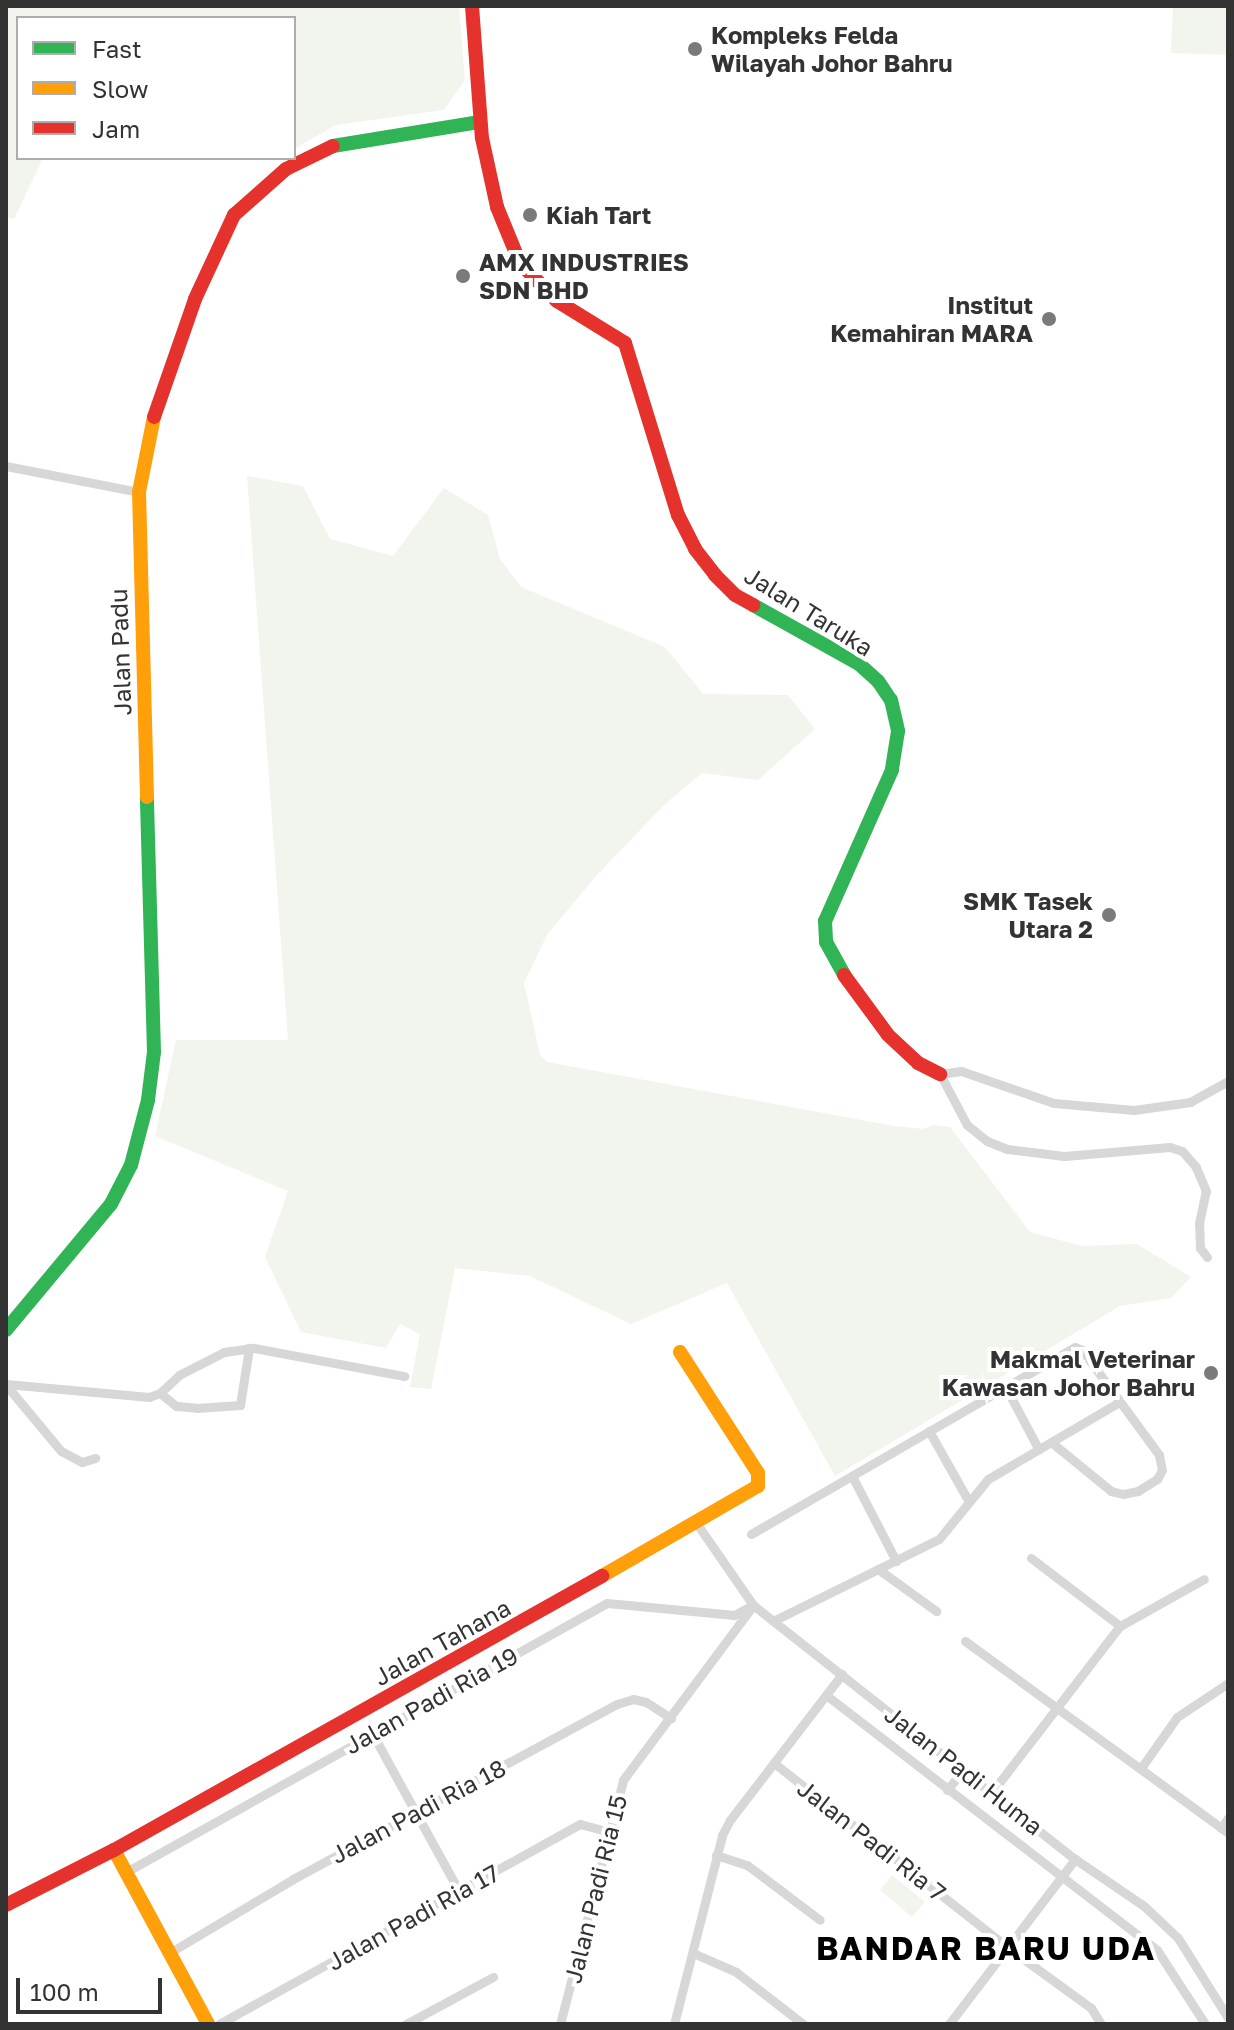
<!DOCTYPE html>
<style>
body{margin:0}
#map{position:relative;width:1234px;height:2030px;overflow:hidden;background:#fff;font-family:"Golos Text",sans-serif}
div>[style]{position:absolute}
.green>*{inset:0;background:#f1f5ed}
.street>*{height:9px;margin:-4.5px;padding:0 4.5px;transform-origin:4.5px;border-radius:4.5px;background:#d7d7d7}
.fast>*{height:14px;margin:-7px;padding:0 7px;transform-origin:7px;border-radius:7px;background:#30b455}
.slow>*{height:14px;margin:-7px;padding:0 7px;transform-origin:7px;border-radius:7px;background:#ff9f0a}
.jam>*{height:14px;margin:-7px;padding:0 7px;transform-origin:7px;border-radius:7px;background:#e5322d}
.dots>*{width:22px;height:22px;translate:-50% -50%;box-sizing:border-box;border:4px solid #fff;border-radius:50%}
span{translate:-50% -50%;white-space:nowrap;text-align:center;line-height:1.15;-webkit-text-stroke:8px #fff;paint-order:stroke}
.poi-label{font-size:24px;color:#333;font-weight:700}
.left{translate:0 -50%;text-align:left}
.right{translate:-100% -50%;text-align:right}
.street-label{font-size:24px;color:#333}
.district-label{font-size:32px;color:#000;font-weight:700;letter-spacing:2px}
.frame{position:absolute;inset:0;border:8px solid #333;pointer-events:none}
.legend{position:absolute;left:16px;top:16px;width:280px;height:144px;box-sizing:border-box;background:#fff;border:2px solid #adadad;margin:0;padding:10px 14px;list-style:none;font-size:24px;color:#333}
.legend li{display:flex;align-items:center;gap:16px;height:40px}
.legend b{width:40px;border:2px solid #adadad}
.scale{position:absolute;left:16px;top:1978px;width:146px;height:36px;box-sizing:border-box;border:4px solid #333;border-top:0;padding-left:10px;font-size:24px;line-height:28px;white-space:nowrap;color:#333;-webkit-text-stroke:6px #fff;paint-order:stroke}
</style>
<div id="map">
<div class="green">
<i style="clip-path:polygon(6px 6px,459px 6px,465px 80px,444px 110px,336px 125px,294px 149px,294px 18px,18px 18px,18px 158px,43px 158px,14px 219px,6px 217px)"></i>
<i style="clip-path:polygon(1173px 6px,1228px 6px,1228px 55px,1171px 53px)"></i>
<i style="clip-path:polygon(247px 476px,303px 486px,330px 539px,393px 556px,444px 488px,488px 515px,500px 559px,521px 587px,665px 647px,703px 694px,788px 695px,815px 729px,758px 780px,702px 773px,665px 804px,596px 876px,547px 935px,524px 983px,540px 1055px,547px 1062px,894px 1126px,923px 1129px,933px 1125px,950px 1127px,1030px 1232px,1082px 1246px,1137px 1244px,1191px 1277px,1171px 1298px,1120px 1306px,835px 1476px,727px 1283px,631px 1324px,530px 1276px,455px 1268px,431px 1389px,410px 1387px,420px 1334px,400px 1324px,386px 1348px,301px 1332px,265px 1257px,288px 1191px,155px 1136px,176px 1040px,288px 1040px)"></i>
<i style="clip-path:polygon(892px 1875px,925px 1902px,912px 1917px,880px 1890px)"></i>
</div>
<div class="street">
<i style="left:6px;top:466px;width:136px;rotate:11.1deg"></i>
<i style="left:1207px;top:1257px;width:11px;rotate:-128deg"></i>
<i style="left:1200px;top:1248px;width:25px;rotate:-92deg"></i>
<i style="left:1199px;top:1223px;width:33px;rotate:-78deg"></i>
<i style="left:1206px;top:1191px;width:26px;rotate:-113deg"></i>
<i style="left:1196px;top:1167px;width:21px;rotate:-131deg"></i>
<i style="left:1182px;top:1151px;width:13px;rotate:-162deg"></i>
<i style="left:1170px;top:1147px;width:106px;rotate:175.1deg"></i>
<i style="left:1064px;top:1156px;width:57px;rotate:-173deg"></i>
<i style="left:1007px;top:1149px;width:22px;rotate:-158deg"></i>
<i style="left:987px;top:1141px;width:26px;rotate:-141deg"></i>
<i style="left:967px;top:1125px;width:58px;rotate:-117.9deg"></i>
<i style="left:940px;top:1074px;width:21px;rotate:-8deg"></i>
<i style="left:961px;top:1071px;width:98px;rotate:19deg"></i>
<i style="left:1054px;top:1103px;width:80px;rotate:5deg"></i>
<i style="left:1134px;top:1110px;width:57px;rotate:-8.1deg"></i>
<i style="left:1190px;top:1102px;width:43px;rotate:-28.9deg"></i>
<i style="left:6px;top:1384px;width:144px;rotate:5.2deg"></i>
<i style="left:149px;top:1397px;width:12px;rotate:-20deg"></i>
<i style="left:160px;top:1393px;width:26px;rotate:-43deg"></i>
<i style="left:179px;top:1375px;width:51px;rotate:-27.1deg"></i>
<i style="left:224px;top:1352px;width:30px;rotate:-8deg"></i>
<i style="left:254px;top:1348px;width:153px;rotate:10.6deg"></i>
<i style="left:6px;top:1385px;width:86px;rotate:50.2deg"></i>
<i style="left:61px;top:1451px;width:24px;rotate:28deg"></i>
<i style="left:82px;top:1462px;width:14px;rotate:-17deg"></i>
<i style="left:1005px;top:1386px;width:72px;rotate:62deg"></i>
<i style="left:160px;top:1393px;width:21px;rotate:39deg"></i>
<i style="left:176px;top:1406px;width:21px;rotate:5deg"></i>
<i style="left:197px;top:1408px;width:43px;rotate:-4deg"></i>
<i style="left:240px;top:1405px;width:58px;rotate:-81deg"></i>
<i style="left:929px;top:1431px;width:81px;rotate:60.6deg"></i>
<i style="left:852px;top:1476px;width:96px;rotate:62.6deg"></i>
<i style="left:697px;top:1524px;width:98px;rotate:55.3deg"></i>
<i style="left:753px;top:1605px;width:410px;rotate:38.3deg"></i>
<i style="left:1075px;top:1859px;width:83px;rotate:34.3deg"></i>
<i style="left:1144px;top:1906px;width:47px;rotate:43.3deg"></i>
<i style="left:1178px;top:1938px;width:94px;rotate:58deg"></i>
<i style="left:751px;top:1534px;width:374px;rotate:-30deg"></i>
<i style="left:1075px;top:1347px;width:8px;rotate:23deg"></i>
<i style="left:1082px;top:1350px;width:130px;rotate:53.7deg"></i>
<i style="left:1159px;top:1455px;width:15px;rotate:79deg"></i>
<i style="left:1162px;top:1470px;width:10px;rotate:119deg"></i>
<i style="left:1157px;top:1479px;width:22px;rotate:148deg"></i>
<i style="left:1138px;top:1491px;width:15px;rotate:169deg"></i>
<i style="left:1123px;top:1494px;width:12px;rotate:-166deg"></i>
<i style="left:1111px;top:1491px;width:77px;rotate:-140.8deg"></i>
<i style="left:1031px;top:1558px;width:112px;rotate:37.4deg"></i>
<i style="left:878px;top:1569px;width:72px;rotate:35.9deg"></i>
<i style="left:773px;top:1621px;width:185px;rotate:-26.3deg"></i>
<i style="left:939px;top:1539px;width:77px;rotate:-50.8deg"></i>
<i style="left:988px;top:1479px;width:152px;rotate:-30.4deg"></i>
<i style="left:965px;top:1641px;width:326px;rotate:36.1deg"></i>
<i style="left:826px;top:1695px;width:418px;rotate:37.6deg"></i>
<i style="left:1157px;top:1950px;width:88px;rotate:57deg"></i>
<i style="left:372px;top:1733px;width:183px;rotate:61.2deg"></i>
<i style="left:774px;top:1763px;width:297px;rotate:38.3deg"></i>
<i style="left:1007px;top:1947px;width:104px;rotate:36deg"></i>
<i style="left:1091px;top:2008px;width:19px;rotate:58deg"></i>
<i style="left:1141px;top:1768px;width:62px;rotate:-54.8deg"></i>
<i style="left:1177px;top:1717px;width:61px;rotate:-33.7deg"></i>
<i style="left:947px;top:1790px;width:27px;rotate:-51deg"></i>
<i style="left:992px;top:1792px;width:210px;rotate:-52.4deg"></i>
<i style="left:1120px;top:1626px;width:96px;rotate:-29.2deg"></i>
<i style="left:1221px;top:1828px;width:12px;rotate:-55deg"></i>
<i style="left:716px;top:1855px;width:33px;rotate:18deg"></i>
<i style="left:747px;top:1865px;width:91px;rotate:37deg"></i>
<i style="left:126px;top:1872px;width:551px;rotate:-29.22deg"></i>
<i style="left:607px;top:1603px;width:128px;rotate:5.4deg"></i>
<i style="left:734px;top:1615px;width:21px;rotate:-28deg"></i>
<i style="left:169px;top:1953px;width:144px;rotate:-30.8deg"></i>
<i style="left:293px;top:1879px;width:368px;rotate:-28.4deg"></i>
<i style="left:617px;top:1704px;width:17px;rotate:-17deg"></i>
<i style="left:633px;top:1699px;width:13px;rotate:13deg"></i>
<i style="left:646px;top:1702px;width:30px;rotate:33deg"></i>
<i style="left:693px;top:1953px;width:47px;rotate:23.8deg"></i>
<i style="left:736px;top:1972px;width:85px;rotate:37.8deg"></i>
<i style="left:219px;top:2024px;width:413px;rotate:-29deg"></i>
<i style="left:580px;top:1824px;width:30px;rotate:15deg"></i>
<i style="left:406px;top:2024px;width:99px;rotate:-28.4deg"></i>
<i style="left:560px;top:2024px;width:252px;rotate:-75.5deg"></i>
<i style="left:623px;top:1780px;width:214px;rotate:-53.3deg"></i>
<i style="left:674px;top:2024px;width:195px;rotate:-75.7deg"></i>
<i style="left:722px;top:1835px;width:17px;rotate:-62deg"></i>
<i style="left:730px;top:1820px;width:184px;rotate:-52.5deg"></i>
<i style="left:949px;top:2024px;width:208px;rotate:-52.6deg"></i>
</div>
<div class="fast">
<i style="left:333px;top:146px;width:149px;rotate:-9.3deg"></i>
<i style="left:753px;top:605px;width:121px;rotate:29.1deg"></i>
<i style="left:859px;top:664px;width:25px;rotate:42deg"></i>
<i style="left:878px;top:681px;width:23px;rotate:56deg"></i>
<i style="left:891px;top:700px;width:32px;rotate:77deg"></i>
<i style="left:898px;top:731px;width:39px;rotate:99deg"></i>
<i style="left:892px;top:770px;width:165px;rotate:113.9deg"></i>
<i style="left:825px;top:921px;width:21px;rotate:87deg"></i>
<i style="left:826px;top:942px;width:38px;rotate:61deg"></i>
<i style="left:6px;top:1330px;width:164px;rotate:-50.2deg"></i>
<i style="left:111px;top:1204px;width:44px;rotate:-62.9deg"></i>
<i style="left:131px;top:1165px;width:67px;rotate:-75.3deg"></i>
<i style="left:148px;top:1100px;width:48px;rotate:-82.9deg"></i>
<i style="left:154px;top:1052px;width:255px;rotate:-91.6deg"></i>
</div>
<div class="slow">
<i style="left:147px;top:797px;width:305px;rotate:-91.5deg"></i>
<i style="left:139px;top:492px;width:76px;rotate:-78.7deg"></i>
<i style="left:602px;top:1576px;width:180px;rotate:-30deg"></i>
<i style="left:758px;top:1486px;width:13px;rotate:-90deg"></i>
<i style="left:758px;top:1473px;width:144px;rotate:-122.8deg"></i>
<i style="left:114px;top:1850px;width:198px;rotate:61.6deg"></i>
</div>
<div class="jam">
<i style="left:472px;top:6px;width:132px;rotate:85.7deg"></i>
<i style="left:482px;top:138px;width:71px;rotate:77.7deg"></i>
<i style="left:497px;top:207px;width:61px;rotate:67.7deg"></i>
<i style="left:520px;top:263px;width:53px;rotate:45.8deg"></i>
<i style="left:557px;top:301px;width:80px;rotate:31.7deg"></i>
<i style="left:625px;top:343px;width:180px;rotate:72.9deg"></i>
<i style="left:678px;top:515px;width:38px;rotate:63deg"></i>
<i style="left:695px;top:549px;width:33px;rotate:52deg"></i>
<i style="left:715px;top:575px;width:28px;rotate:45deg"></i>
<i style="left:735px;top:595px;width:21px;rotate:29deg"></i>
<i style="left:154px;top:417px;width:125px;rotate:-70.8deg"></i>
<i style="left:195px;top:299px;width:93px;rotate:-65.1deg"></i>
<i style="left:234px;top:215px;width:69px;rotate:-41.5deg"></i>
<i style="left:286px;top:169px;width:52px;rotate:-26.1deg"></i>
<i style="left:844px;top:975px;width:74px;rotate:53.7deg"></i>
<i style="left:888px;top:1035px;width:41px;rotate:43deg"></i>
<i style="left:918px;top:1063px;width:25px;rotate:27deg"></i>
<i style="left:6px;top:1905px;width:121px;rotate:-27deg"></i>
<i style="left:114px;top:1850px;width:560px;rotate:-29.31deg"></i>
</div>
<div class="dots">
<i style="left:695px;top:49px;background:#7a7a7a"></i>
<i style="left:530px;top:215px;background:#7a7a7a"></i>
<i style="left:463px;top:276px;background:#7a7a7a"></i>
<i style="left:1049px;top:319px;background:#7a7a7a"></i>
<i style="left:1109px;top:915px;background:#7a7a7a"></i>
<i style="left:1211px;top:1373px;background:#7a7a7a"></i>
</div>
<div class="poi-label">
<span class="left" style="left:711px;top:49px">Kompleks Felda<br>Wilayah Johor Bahru</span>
<span class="left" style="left:546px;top:215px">Kiah Tart</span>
<span class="left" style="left:479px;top:276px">AMX INDUSTRIES<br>SDN BHD</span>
<span class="right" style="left:1033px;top:319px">Institut<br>Kemahiran MARA</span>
<span class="right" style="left:1093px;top:915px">SMK Tasek<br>Utara 2</span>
<span class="right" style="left:1195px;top:1373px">Makmal Veterinar<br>Kawasan Johor Bahru</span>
</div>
<div class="street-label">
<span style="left:809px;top:611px;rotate:32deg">Jalan Taruka</span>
<span style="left:120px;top:652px;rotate:-92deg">Jalan Padu</span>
<span style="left:442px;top:1642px;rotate:-29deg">Jalan Tahana</span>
<span style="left:431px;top:1700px;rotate:-29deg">Jalan Padi Ria 19</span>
<span style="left:964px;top:1770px;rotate:38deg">Jalan Padi Huma</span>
<span style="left:418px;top:1811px;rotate:-28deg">Jalan Padi Ria 18</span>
<span style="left:872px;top:1840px;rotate:38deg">Jalan Padi Ria 7</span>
<span style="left:595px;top:1889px;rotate:-76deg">Jalan Padi Ria 15</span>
<span style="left:413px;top:1917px;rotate:-29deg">Jalan Padi Ria 17</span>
</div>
<div class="district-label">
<span style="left:986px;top:1948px">BANDAR BARU UDA</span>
</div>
<div class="frame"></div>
<ul class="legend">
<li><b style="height:10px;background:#30b455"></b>Fast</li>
<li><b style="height:10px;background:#ff9f0a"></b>Slow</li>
<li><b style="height:10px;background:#e5322d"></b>Jam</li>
</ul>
<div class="scale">100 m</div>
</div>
